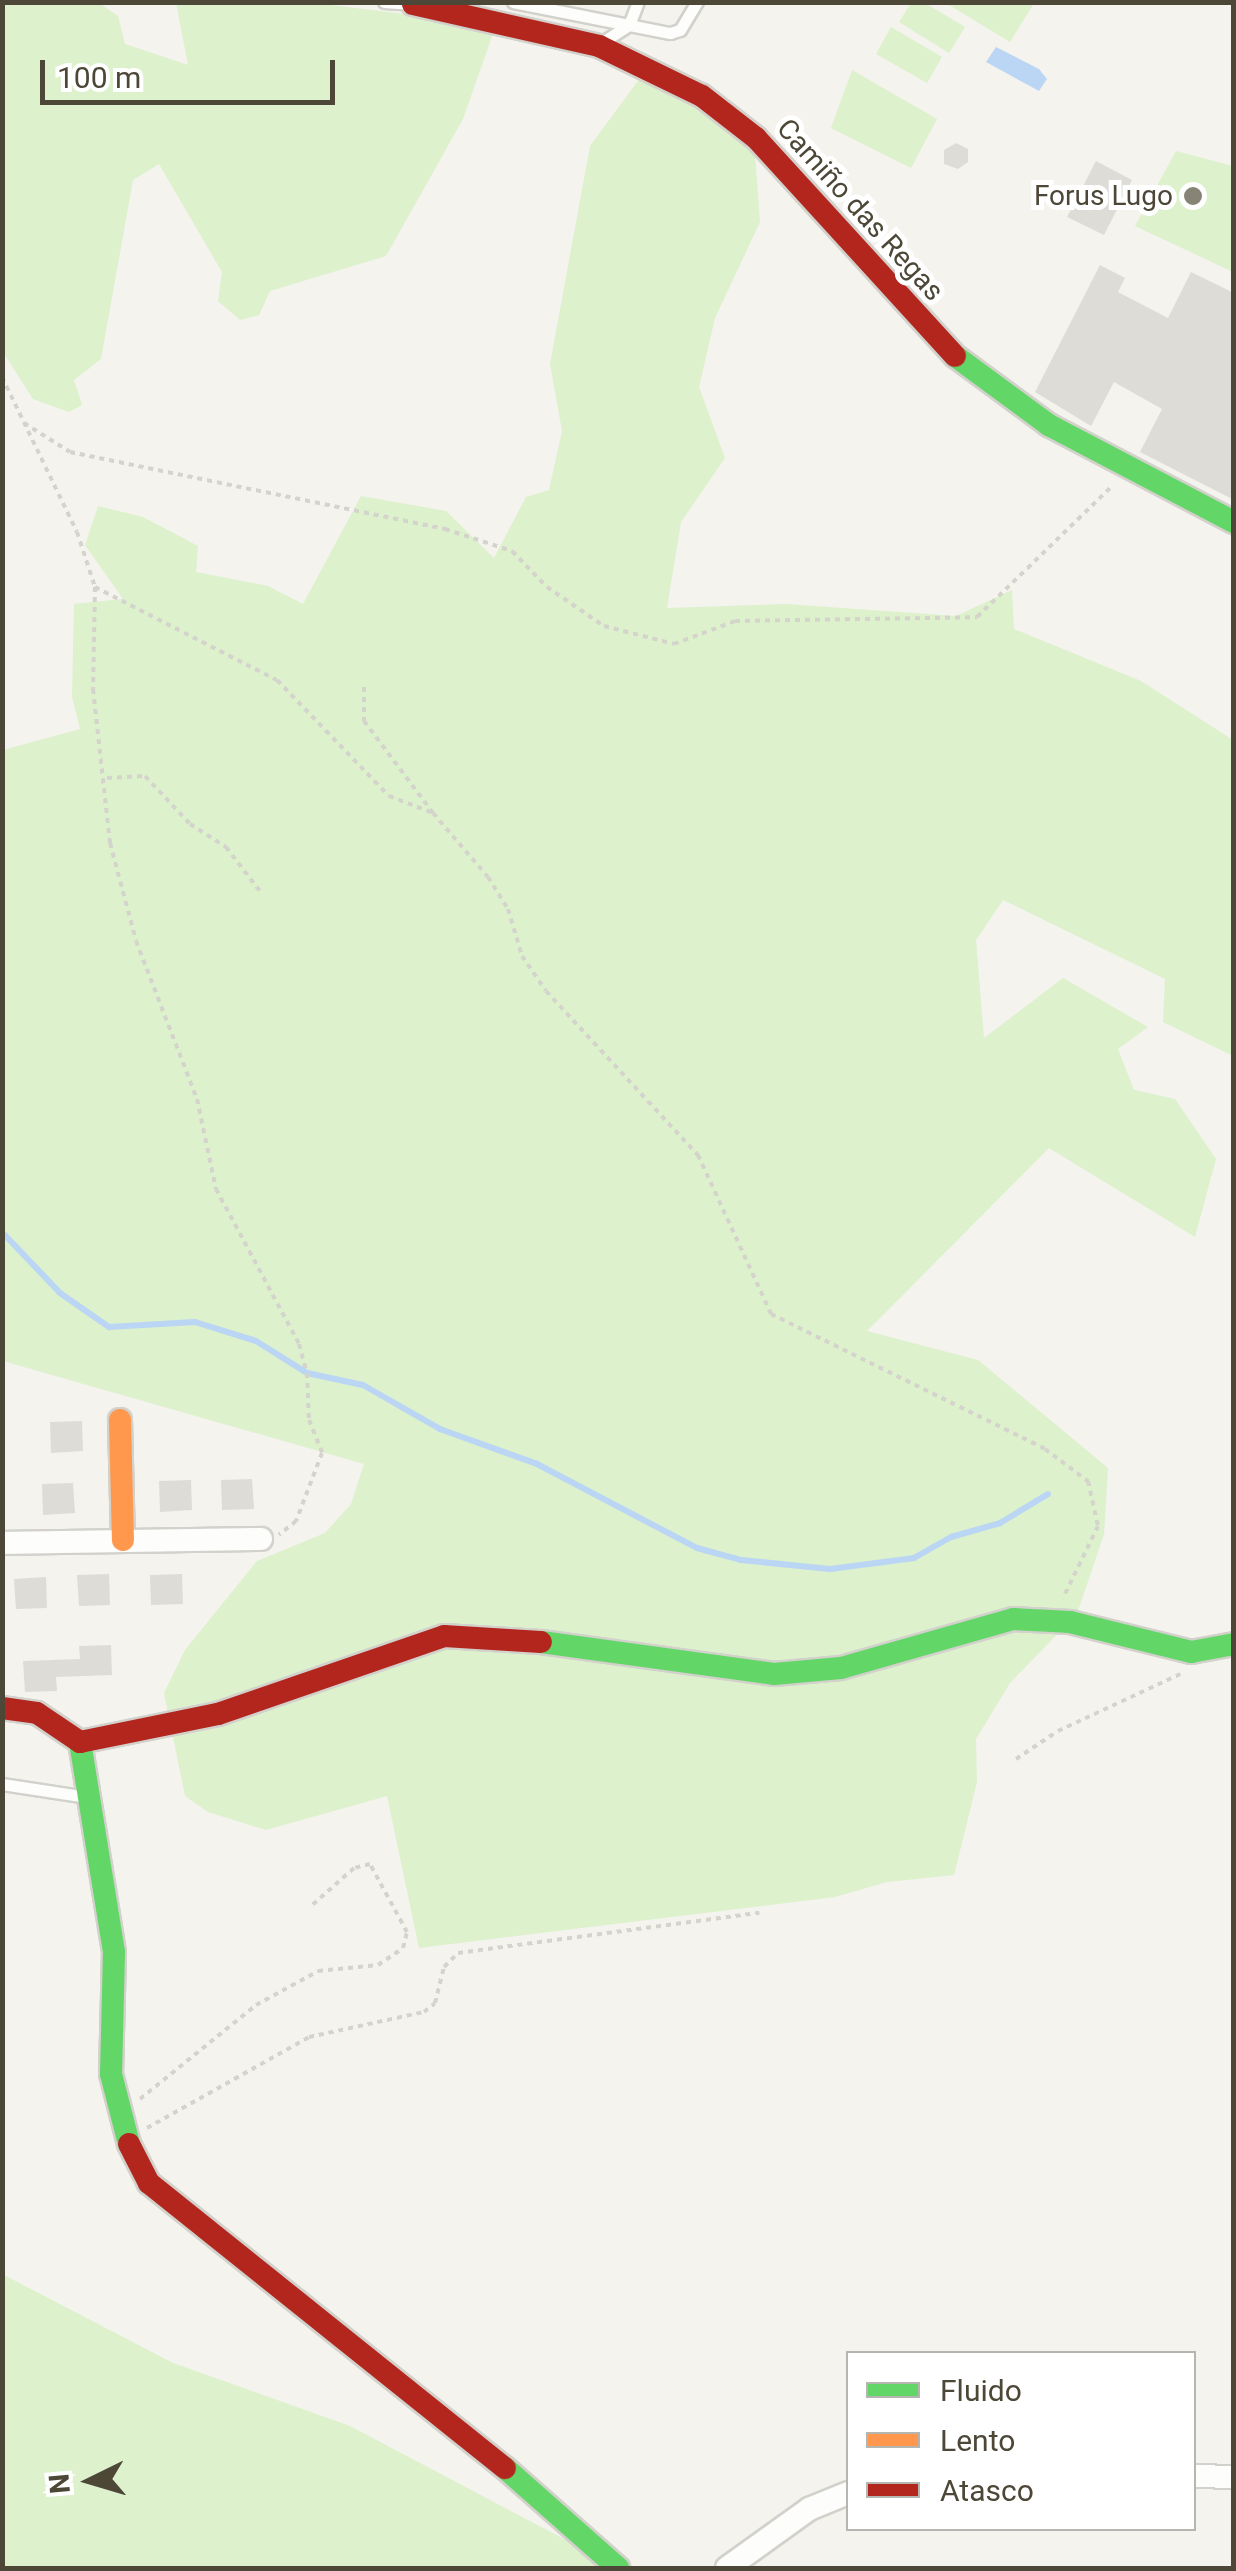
<!DOCTYPE html>
<meta charset="utf-8">
<style>
body{margin:0}
#map{position:relative;width:1236px;height:2571px;overflow:hidden;background:#f4f3ee;font-family:Roboto,sans-serif}
div>[style]{position:absolute}
.green>*{inset:0;background:#dcf1cc}
.water>*{inset:0;background:#bbd5f5}
.stream>*{height:6px;margin:-3px;padding:0 3px;transform-origin:3px;border-radius:3px;background:#bbd5f5}
.building>*{inset:0;background:#dedcd6}
.path>*{height:4px;margin-top:-2px;transform-origin:0;background:repeating-linear-gradient(90deg,#d4d3cc 0 5px,transparent 0 10px)}
.roads{filter:drop-shadow(2px 0 #d2d1cb) drop-shadow(-2px 0 #d2d1cb) drop-shadow(0 2px #d2d1cb) drop-shadow(0 -2px #d2d1cb)}
.lane>*{height:11px;margin:-5.5px;padding:0 5.5px;transform-origin:5.5px;border-radius:5.5px;background:#fdfdfc}
.street>*{height:22px;margin:-11px;padding:0 11px;transform-origin:11px;border-radius:11px;background:#fdfdfc}
.fast>*{height:22px;margin:-11px;padding:0 11px;transform-origin:11px;border-radius:11px;background:#63d668}
.slow>*{height:22px;margin:-11px;padding:0 11px;transform-origin:11px;border-radius:11px;background:#ff974d}
.jam>*{height:22px;margin:-11px;padding:0 11px;transform-origin:11px;border-radius:11px;background:#b3261e}
.dots>*{width:28px;height:28px;translate:-50% -50%;box-sizing:border-box;border:5px solid #fff;border-radius:50%}
span{translate:-50% -50%;white-space:nowrap;text-align:center;line-height:1.15;-webkit-text-stroke:10px #fff;paint-order:stroke}
.poi-label{font-size:28px;color:#4c4737}
.right{translate:-100% -50%;text-align:right}
.street-label{font-size:28px;color:#4c4737}
.frame{position:absolute;inset:0;border:5px solid #4c4737;pointer-events:none}
.legend{position:absolute;left:846px;top:2351px;width:350px;height:180px;box-sizing:border-box;background:#fff;border:2px solid #b7b5af;margin:0;padding:12px 18px;list-style:none;font-size:30px;color:#4c4737}
.legend li{display:flex;align-items:center;gap:20px;height:50px}
.legend b{width:50px;border:2px solid #b7b5af}
.north{position:absolute;left:40px;top:2431px;width:100px;height:100px;-webkit-text-stroke:8px #fff;paint-order:stroke;rotate:265deg;font-size:28px;font-weight:700;line-height:40px;text-align:center;color:#4c4737}
.north::after{content:'';display:block;margin:auto;width:35px;height:45px;background:#4c4737;clip-path:polygon(50% 0,100% 100%,50% 72%,0 100%)}
.scale{position:absolute;left:40px;top:60px;width:295px;height:45px;box-sizing:border-box;border:5px solid #4c4737;border-top:0;padding-left:12px;font-size:30px;line-height:35px;white-space:nowrap;color:#4c4737;-webkit-text-stroke:8px #fff;paint-order:stroke}
</style>
<div id="map">
<div class="green">
<i style="clip-path:polygon(3px 3px,99px 3px,118px 16px,125px 44px,188px 65px,176px 3px,314px 3px,496px 25px,463px 119px,386px 256px,270px 291px,259px 315px,240px 320px,218px 301px,222px 272px,159px 164px,133px 180px,101px 359px,74px 380px,82px 405px,69px 412px,33px 399px,3px 352px)"></i>
<i style="clip-path:polygon(911px 3px,925px 3px,965px 27px,949px 53px,899px 22px)"></i>
<i style="clip-path:polygon(946px 3px,1034px 2px,1034px 3px,1010px 42px)"></i>
<i style="clip-path:polygon(891px 27px,942px 57px,927px 83px,876px 54px)"></i>
<i style="clip-path:polygon(646px 70px,755px 154px,760px 222px,715px 318px,699px 387px,725px 458px,681px 522px,667px 608px,786px 604px,956px 616px,1012px 590px,1014px 629px,1141px 681px,1233px 740px,1233px 1056px,1163px 1022px,1165px 979px,1003px 900px,976px 940px,984px 1038px,1063px 978px,1148px 1027px,1118px 1049px,1134px 1090px,1175px 1099px,1216px 1159px,1195px 1237px,1049px 1148px,867px 1331px,978px 1360px,1108px 1468px,1104px 1534px,1077px 1614px,1010px 1683px,976px 1739px,977px 1782px,954px 1875px,887px 1882px,835px 1897px,419px 1948px,387px 1796px,266px 1830px,208px 1812px,185px 1796px,164px 1693px,185px 1650px,257px 1561px,325px 1533px,351px 1504px,364px 1464px,3px 1361px,3px 750px,80px 729px,72px 697px,74px 604px,123px 599px,85px 545px,98px 506px,143px 517px,198px 546px,196px 572px,268px 586px,303px 604px,361px 496px,446px 511px,494px 558px,526px 497px,549px 490px,562px 431px,550px 364px,590px 146px)"></i>
<i style="clip-path:polygon(852px 70px,937px 119px,911px 168px,831px 128px)"></i>
<i style="clip-path:polygon(1176px 151px,1233px 166px,1233px 272px,1135px 226px)"></i>
<i style="clip-path:polygon(2px 2274px,173px 2363px,350px 2426px,619px 2568px,3px 2568px)"></i>
</div>
<div class="water">
<i style="clip-path:polygon(996px 47px,1039px 69px,1047px 79px,1039px 91px,986px 62px)"></i>
</div>
<div class="stream">
<i style="left:2px;top:1232px;width:84px;rotate:46.4deg"></i>
<i style="left:60px;top:1293px;width:60px;rotate:34.8deg"></i>
<i style="left:109px;top:1327px;width:86px;rotate:-3.3deg"></i>
<i style="left:195px;top:1322px;width:64px;rotate:17.3deg"></i>
<i style="left:256px;top:1341px;width:60px;rotate:32.1deg"></i>
<i style="left:307px;top:1373px;width:57px;rotate:12.1deg"></i>
<i style="left:363px;top:1385px;width:89px;rotate:29.7deg"></i>
<i style="left:440px;top:1429px;width:103px;rotate:19.8deg"></i>
<i style="left:537px;top:1464px;width:181px;rotate:27.7deg"></i>
<i style="left:697px;top:1548px;width:46px;rotate:15.3deg"></i>
<i style="left:741px;top:1560px;width:89px;rotate:5.8deg"></i>
<i style="left:830px;top:1569px;width:85px;rotate:-7.5deg"></i>
<i style="left:914px;top:1558px;width:43px;rotate:-29.6deg"></i>
<i style="left:951px;top:1537px;width:51px;rotate:-15.9deg"></i>
<i style="left:1000px;top:1523px;width:56px;rotate:-31.1deg"></i>
</div>
<div class="building">
<i style="clip-path:polygon(956px 143px,968px 149px,968px 162px,958px 169px,944px 164px,944px 150px)"></i>
<i style="clip-path:polygon(1096px 161px,1132px 180px,1104px 235px,1067px 217px)"></i>
<i style="clip-path:polygon(1100px 265px,1125px 278px,1118px 292px,1168px 318px,1191px 272px,1234px 293px,1234px 500px,1140px 452px,1162px 409px,1114px 382px,1091px 426px,1035px 392px)"></i>
<i style="clip-path:polygon(82px 1421px,83px 1451px,51px 1453px,50px 1422px)"></i>
<i style="clip-path:polygon(252px 1479px,254px 1509px,222px 1510px,221px 1480px)"></i>
<i style="clip-path:polygon(191px 1480px,192px 1510px,160px 1512px,159px 1481px)"></i>
<i style="clip-path:polygon(73px 1483px,75px 1513px,43px 1515px,42px 1484px)"></i>
<i style="clip-path:polygon(109px 1574px,110px 1605px,79px 1606px,77px 1575px)"></i>
<i style="clip-path:polygon(182px 1574px,183px 1604px,151px 1605px,150px 1575px)"></i>
<i style="clip-path:polygon(46px 1577px,47px 1608px,16px 1609px,14px 1579px)"></i>
<i style="clip-path:polygon(111px 1645px,112px 1675px,56px 1677px,57px 1691px,25px 1692px,23px 1661px,80px 1659px,79px 1646px)"></i>
</div>
<div class="path">
<i style="left:2px;top:377px;width:172px;rotate:64.2deg"></i>
<i style="left:77px;top:532px;width:58px;rotate:71.9deg"></i>
<i style="left:95px;top:587px;width:102px;rotate:91.1deg"></i>
<i style="left:93px;top:689px;width:155px;rotate:83.7deg"></i>
<i style="left:110px;top:843px;width:101px;rotate:75.1deg"></i>
<i style="left:136px;top:941px;width:169px;rotate:68.9deg"></i>
<i style="left:197px;top:1099px;width:92px;rotate:78.1deg"></i>
<i style="left:216px;top:1189px;width:176px;rotate:61.8deg"></i>
<i style="left:299px;top:1344px;width:30px;rotate:75deg"></i>
<i style="left:307px;top:1373px;width:47px;rotate:87.6deg"></i>
<i style="left:309px;top:1420px;width:35px;rotate:68deg"></i>
<i style="left:322px;top:1453px;width:73px;rotate:110.9deg"></i>
<i style="left:296px;top:1521px;width:22px;rotate:141deg"></i>
<i style="left:24px;top:423px;width:54px;rotate:32.2deg"></i>
<i style="left:70px;top:452px;width:383px;rotate:11.6deg"></i>
<i style="left:445px;top:529px;width:71px;rotate:18.2deg"></i>
<i style="left:512px;top:551px;width:50px;rotate:45.8deg"></i>
<i style="left:547px;top:587px;width:69px;rotate:34.4deg"></i>
<i style="left:604px;top:626px;width:72px;rotate:14.4deg"></i>
<i style="left:674px;top:644px;width:65px;rotate:-20.7deg"></i>
<i style="left:735px;top:621px;width:242px;rotate:-0.9deg"></i>
<i style="left:977px;top:617px;width:188px;rotate:-44.1deg"></i>
<i style="left:95px;top:587px;width:204px;rotate:27.1deg"></i>
<i style="left:277px;top:680px;width:161px;rotate:46deg"></i>
<i style="left:389px;top:796px;width:47px;rotate:21.1deg"></i>
<i style="left:433px;top:813px;width:84px;rotate:49.3deg"></i>
<i style="left:488px;top:877px;width:38px;rotate:58deg"></i>
<i style="left:508px;top:909px;width:49px;rotate:73.4deg"></i>
<i style="left:522px;top:956px;width:42px;rotate:55.6deg"></i>
<i style="left:546px;top:991px;width:224px;rotate:47.2deg"></i>
<i style="left:698px;top:1155px;width:175px;rotate:65.3deg"></i>
<i style="left:771px;top:1314px;width:305px;rotate:26.2deg"></i>
<i style="left:1045px;top:1449px;width:54px;rotate:36.7deg"></i>
<i style="left:1088px;top:1481px;width:46px;rotate:77.5deg"></i>
<i style="left:1098px;top:1526px;width:80px;rotate:115.9deg"></i>
<i style="left:364px;top:687px;width:34px;rotate:90deg"></i>
<i style="left:364px;top:721px;width:115px;rotate:53.1deg"></i>
<i style="left:107px;top:778px;width:38px;rotate:-3deg"></i>
<i style="left:145px;top:776px;width:66px;rotate:46.8deg"></i>
<i style="left:190px;top:824px;width:43px;rotate:32.6deg"></i>
<i style="left:226px;top:847px;width:59px;rotate:52.5deg"></i>
<i style="left:1016px;top:1759px;width:50px;rotate:-33.7deg"></i>
<i style="left:1058px;top:1731px;width:135px;rotate:-25deg"></i>
<i style="left:140px;top:2099px;width:149px;rotate:-39deg"></i>
<i style="left:256px;top:2005px;width:71px;rotate:-28.7deg"></i>
<i style="left:318px;top:1971px;width:60px;rotate:-5.7deg"></i>
<i style="left:378px;top:1965px;width:30px;rotate:-34deg"></i>
<i style="left:403px;top:1948px;width:16px;rotate:-76deg"></i>
<i style="left:407px;top:1932px;width:77px;rotate:-118.6deg"></i>
<i style="left:370px;top:1864px;width:16px;rotate:166deg"></i>
<i style="left:354px;top:1868px;width:60px;rotate:138.4deg"></i>
<i style="left:147px;top:2128px;width:186px;rotate:-29.3deg"></i>
<i style="left:309px;top:2037px;width:118px;rotate:-12.3deg"></i>
<i style="left:424px;top:2012px;width:14px;rotate:-39deg"></i>
<i style="left:435px;top:2003px;width:37px;rotate:-76deg"></i>
<i style="left:444px;top:1967px;width:20px;rotate:-45deg"></i>
<i style="left:458px;top:1953px;width:304px;rotate:-7.6deg"></i>
</div>
<div class="roads">
<div class="lane">
<i style="left:384px;top:2px;width:26px;rotate:4deg"></i>
<i style="left:513px;top:2px;width:160px;rotate:11.2deg"></i>
<i style="left:670px;top:33px;width:10px;rotate:-17deg"></i>
<i style="left:680px;top:30px;width:33px;rotate:-59deg"></i>
<i style="left:601px;top:43px;width:33px;rotate:-33deg"></i>
<i style="left:629px;top:25px;width:25px;rotate:-69deg"></i>
<i style="left:2px;top:1784px;width:86px;rotate:8.7deg"></i>
</div>
<div class="street">
<i style="left:2px;top:1543px;width:259px;rotate:-0.9deg"></i>
<i style="left:1194px;top:2476px;width:40px;rotate:1.4deg"></i>
<i style="left:727px;top:2568px;width:101px;rotate:-35.7deg"></i>
<i style="left:809px;top:2509px;width:42px;rotate:-22.3deg"></i>
</div>
<div class="fast">
<i style="left:955px;top:356px;width:117px;rotate:36.3deg"></i>
<i style="left:1049px;top:425px;width:209px;rotate:27.7deg"></i>
<i style="left:541px;top:1642px;width:235px;rotate:7.8deg"></i>
<i style="left:774px;top:1674px;width:67px;rotate:-5.1deg"></i>
<i style="left:841px;top:1668px;width:179px;rotate:-15.9deg"></i>
<i style="left:1013px;top:1619px;width:57px;rotate:3deg"></i>
<i style="left:1070px;top:1622px;width:125px;rotate:13.9deg"></i>
<i style="left:1191px;top:1652px;width:44px;rotate:-10.5deg"></i>
<i style="left:80px;top:1742px;width:213px;rotate:80.8deg"></i>
<i style="left:114px;top:1952px;width:122px;rotate:91.4deg"></i>
<i style="left:111px;top:2074px;width:72px;rotate:75.6deg"></i>
<i style="left:505px;top:2468px;width:151px;rotate:41.5deg"></i>
</div>
<div class="slow">
<i style="left:120px;top:1420px;width:120px;rotate:88.6deg"></i>
</div>
<div class="jam">
<i style="left:413px;top:4px;width:191px;rotate:12.7deg"></i>
<i style="left:599px;top:46px;width:114px;rotate:25.9deg"></i>
<i style="left:702px;top:96px;width:68px;rotate:37.9deg"></i>
<i style="left:756px;top:138px;width:295px;rotate:47.6deg"></i>
<i style="left:2px;top:1708px;width:35px;rotate:8deg"></i>
<i style="left:37px;top:1713px;width:52px;rotate:34deg"></i>
<i style="left:80px;top:1742px;width:141px;rotate:-11.5deg"></i>
<i style="left:218px;top:1714px;width:239px;rotate:-19deg"></i>
<i style="left:444px;top:1636px;width:97px;rotate:3.5deg"></i>
<i style="left:129px;top:2144px;width:44px;rotate:62.9deg"></i>
<i style="left:149px;top:2183px;width:456px;rotate:38.7deg"></i>
</div>
</div>
<div class="dots">
<i style="left:1193px;top:196px;background:#878377"></i>
</div>
<div class="poi-label">
<span class="right" style="left:1173px;top:196px">Forus Lugo</span>
</div>
<div class="street-label">
<span style="left:860px;top:210px;rotate:48deg">Camiño das Regas</span>
</div>
<div class="frame"></div>
<ul class="legend">
<li><b style="height:12px;background:#63d668"></b>Fluido</li>
<li><b style="height:12px;background:#ff974d"></b>Lento</li>
<li><b style="height:12px;background:#b3261e"></b>Atasco</li>
</ul>
<div class="north">N</div>
<div class="scale">100 m</div>
</div>
